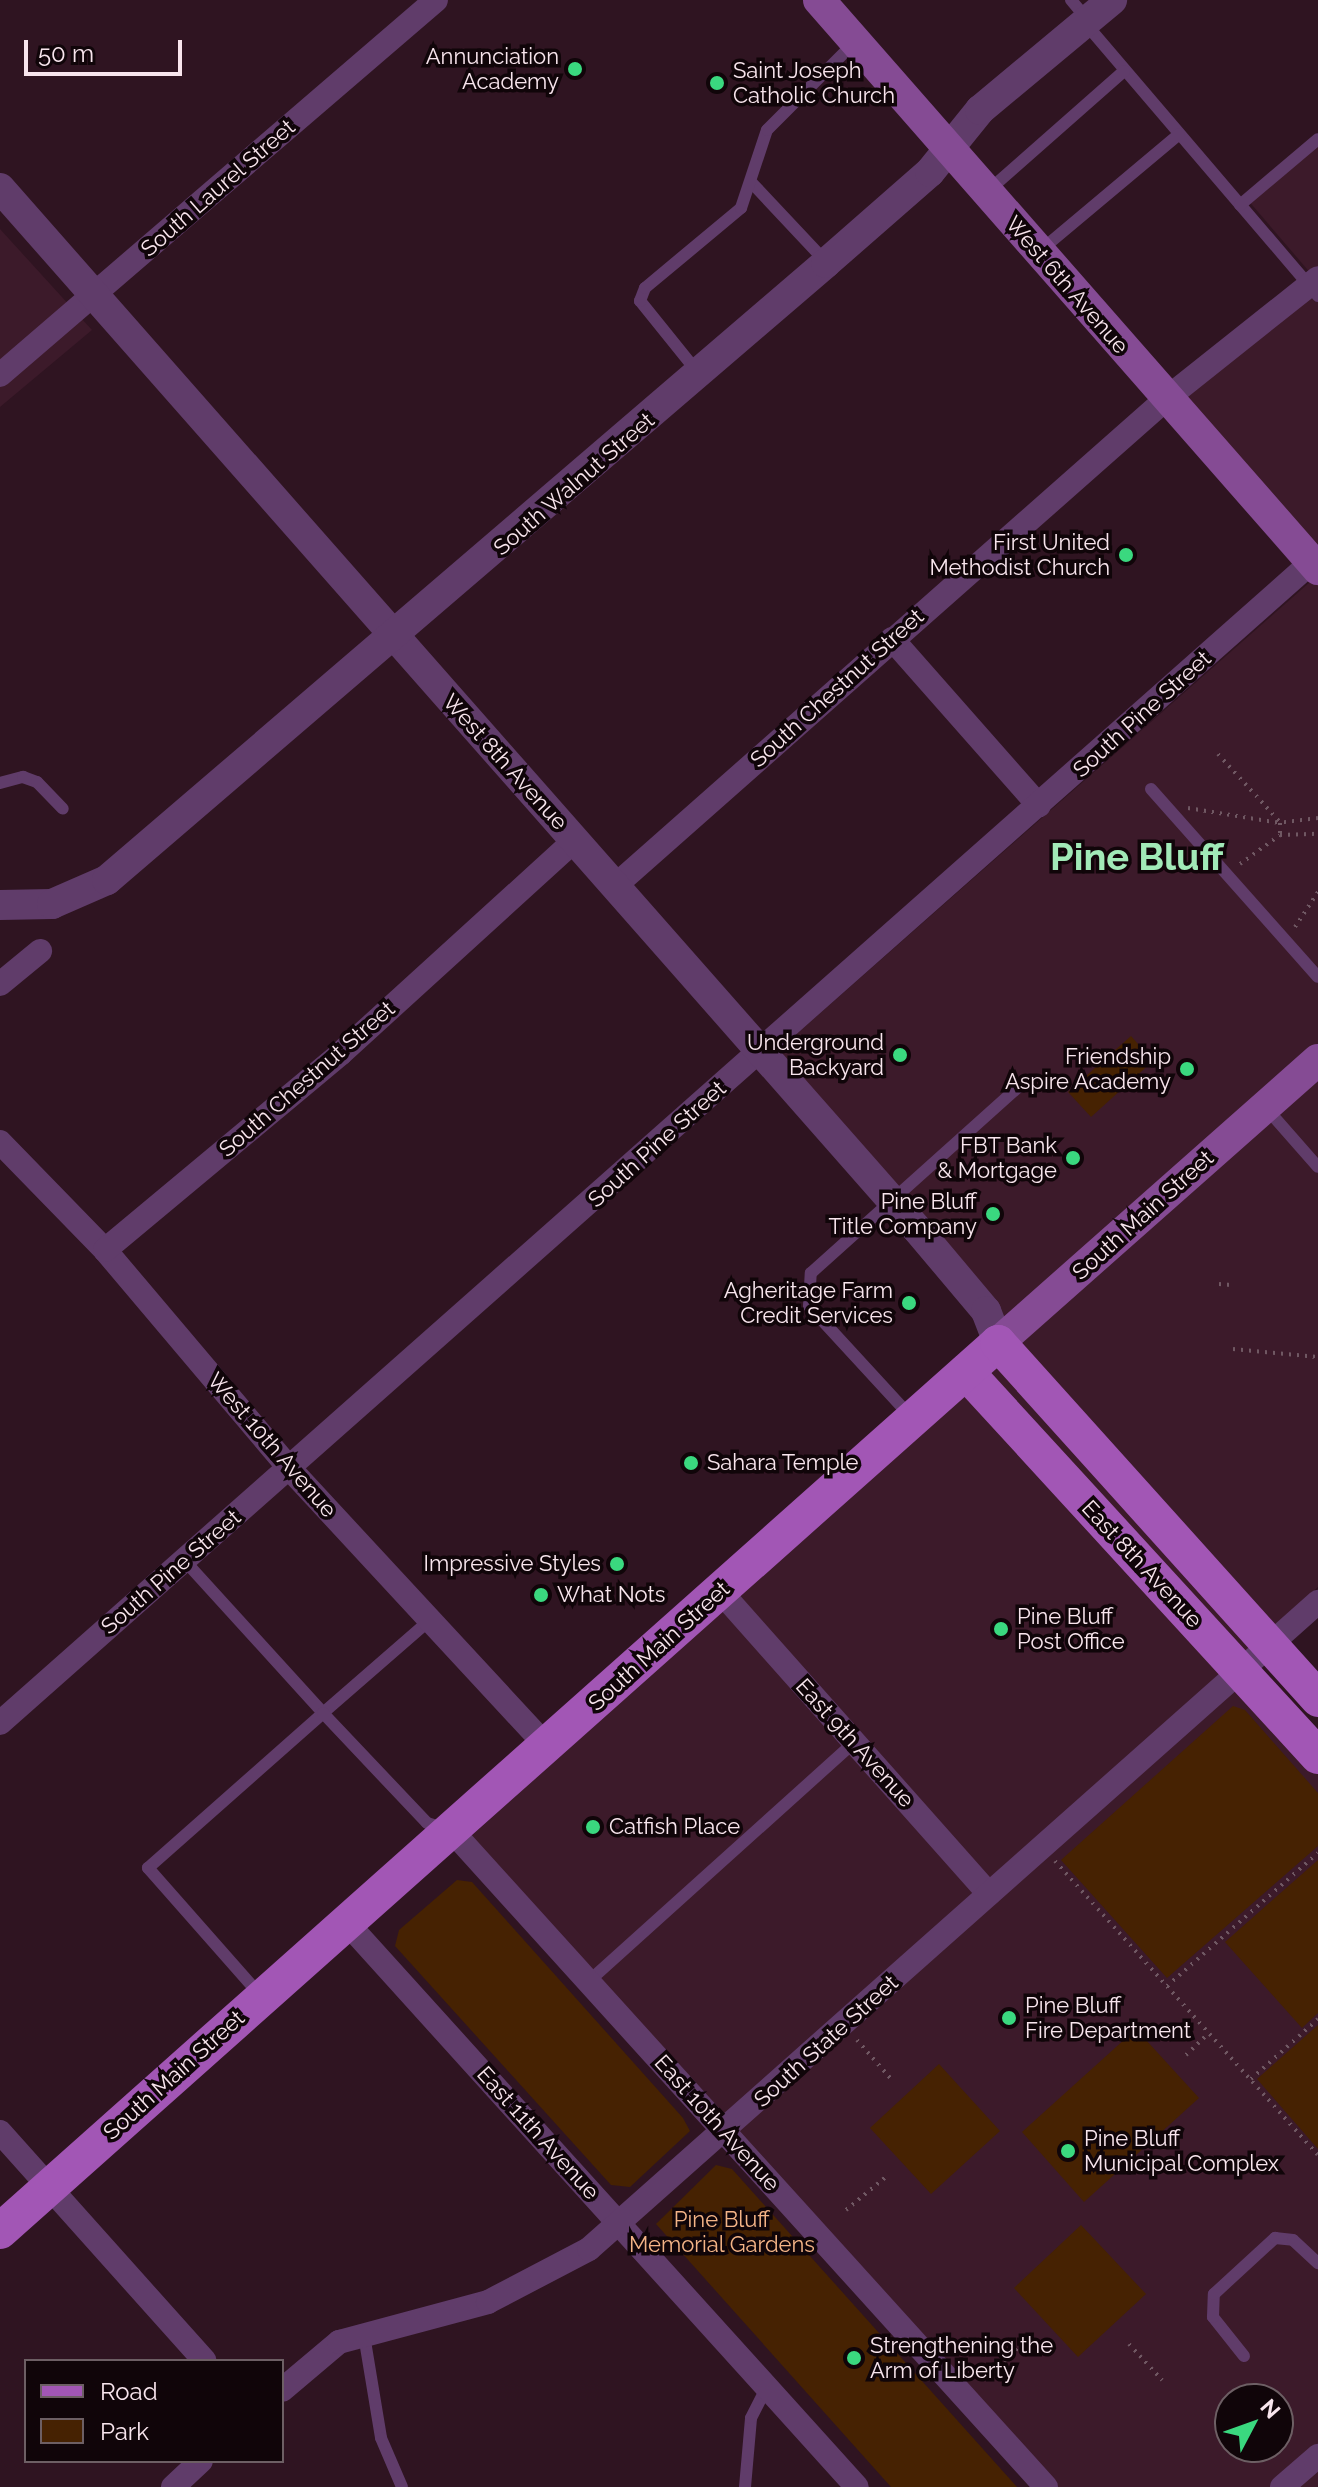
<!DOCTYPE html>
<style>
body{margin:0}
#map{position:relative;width:1318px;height:2487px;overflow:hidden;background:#2f1421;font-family:Raleway,sans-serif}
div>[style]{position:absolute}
.built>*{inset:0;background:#3c1a2a}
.green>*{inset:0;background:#462202}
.path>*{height:4px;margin-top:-2px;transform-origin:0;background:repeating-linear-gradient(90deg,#705863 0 2px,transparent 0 8px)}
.service>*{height:12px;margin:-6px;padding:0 6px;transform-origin:6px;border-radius:6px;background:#603c6a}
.minor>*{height:24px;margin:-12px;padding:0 12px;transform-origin:12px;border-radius:12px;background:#603c6a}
.tertiary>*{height:30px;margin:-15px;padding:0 15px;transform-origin:15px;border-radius:15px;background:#603c6a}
.secondary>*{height:32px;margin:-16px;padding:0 16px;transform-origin:16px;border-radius:16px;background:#854b94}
.primary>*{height:36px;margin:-18px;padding:0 18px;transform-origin:18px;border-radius:18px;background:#a256b5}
.dots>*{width:22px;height:22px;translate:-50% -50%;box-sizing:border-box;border:4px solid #100509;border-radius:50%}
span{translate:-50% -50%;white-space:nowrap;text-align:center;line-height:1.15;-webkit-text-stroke:7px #100509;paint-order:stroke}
.poi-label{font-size:22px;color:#f8e5ed}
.right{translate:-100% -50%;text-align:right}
.left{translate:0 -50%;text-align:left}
.street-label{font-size:22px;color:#f8e5ed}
.park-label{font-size:22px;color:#f4b487}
.town-label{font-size:38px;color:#a1e9b7;font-weight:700}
.legend{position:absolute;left:24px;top:2359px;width:260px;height:104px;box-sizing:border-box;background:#100509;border:2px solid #6d5f64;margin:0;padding:10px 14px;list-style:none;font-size:24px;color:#f8e5ed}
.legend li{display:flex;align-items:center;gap:16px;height:40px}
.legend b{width:40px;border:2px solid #6d5f64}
.north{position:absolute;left:1214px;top:2383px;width:80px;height:80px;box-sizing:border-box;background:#100509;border:2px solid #6d5f64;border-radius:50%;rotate:49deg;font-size:22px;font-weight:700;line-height:32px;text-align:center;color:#f8e5ed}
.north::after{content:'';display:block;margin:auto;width:28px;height:36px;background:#3ad87f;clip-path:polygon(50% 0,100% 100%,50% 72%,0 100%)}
.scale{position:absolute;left:24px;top:40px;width:158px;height:36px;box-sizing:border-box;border:4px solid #f8e5ed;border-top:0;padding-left:10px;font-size:24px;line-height:28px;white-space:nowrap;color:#f8e5ed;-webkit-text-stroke:6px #100509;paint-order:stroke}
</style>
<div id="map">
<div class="built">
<i style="clip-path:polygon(1318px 137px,1318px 282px,1247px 199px)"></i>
<i style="clip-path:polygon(0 229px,92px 330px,0 407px)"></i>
<i style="clip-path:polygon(1318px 285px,1318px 545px,1181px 399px)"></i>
<i style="clip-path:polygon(evenodd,1318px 575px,1318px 1587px,1227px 1668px,1318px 1769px,1318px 2487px,1058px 2487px,468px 1839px,1021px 1343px,775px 1053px,1318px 575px,1230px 2399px,1278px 2399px,1278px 2447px,1230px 2447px,1230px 2399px)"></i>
</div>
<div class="green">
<i style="clip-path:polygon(1131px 1036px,1153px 1061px,1091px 1117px,1068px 1092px)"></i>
<i style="clip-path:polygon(1233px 1706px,1245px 1710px,1318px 1793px,1318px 1846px,1167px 1978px,1061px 1860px)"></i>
<i style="clip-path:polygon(1318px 1860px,1318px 2013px,1302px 2028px,1225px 1942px)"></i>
<i style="clip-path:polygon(457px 1880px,472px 1882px,683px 2118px,690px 2131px,630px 2187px,611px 2185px,395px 1946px,399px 1930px)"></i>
<i style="clip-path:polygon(1318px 2025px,1318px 2149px,1257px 2079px)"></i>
<i style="clip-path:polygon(1136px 2029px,1199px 2098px,1084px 2202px,1022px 2132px)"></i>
<i style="clip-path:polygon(939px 2064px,1000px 2131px,931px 2194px,870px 2128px)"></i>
<i style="clip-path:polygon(716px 2165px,732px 2169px,1017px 2487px,891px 2487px,656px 2224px)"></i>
<i style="clip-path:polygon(1081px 2225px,1146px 2294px,1078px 2357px,1014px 2288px)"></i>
</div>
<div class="path">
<i style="left:1218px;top:754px;width:91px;rotate:47.7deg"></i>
<i style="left:1188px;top:808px;width:93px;rotate:9.3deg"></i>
<i style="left:1318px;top:818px;width:38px;rotate:173deg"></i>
<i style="left:1280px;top:823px;width:12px;rotate:90deg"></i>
<i style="left:1280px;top:835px;width:38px;rotate:-2deg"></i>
<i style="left:1240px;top:864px;width:49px;rotate:-35.9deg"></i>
<i style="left:1295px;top:927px;width:42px;rotate:-56.7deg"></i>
<i style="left:1219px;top:1284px;width:12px;rotate:5deg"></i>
<i style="left:1233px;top:1349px;width:85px;rotate:5.4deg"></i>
<i style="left:1055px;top:1861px;width:394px;rotate:48.2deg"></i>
<i style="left:1167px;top:1986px;width:201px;rotate:-41.4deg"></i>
<i style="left:857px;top:2040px;width:53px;rotate:48.8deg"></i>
<i style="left:1186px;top:2055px;width:32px;rotate:-44deg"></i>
<i style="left:1251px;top:2079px;width:90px;rotate:-41.8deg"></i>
<i style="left:846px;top:2210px;width:53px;rotate:-39.7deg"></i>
<i style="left:1129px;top:2344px;width:49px;rotate:47.5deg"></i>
<i style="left:992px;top:2372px;width:53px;rotate:-42.7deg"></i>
</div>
<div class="service">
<i style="left:1071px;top:0;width:25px;rotate:50deg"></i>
<i style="left:1085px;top:23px;width:359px;rotate:49.5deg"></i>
<i style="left:751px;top:182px;width:110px;rotate:46.8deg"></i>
<i style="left:989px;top:190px;width:180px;rotate:-41.4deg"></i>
<i style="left:1240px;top:205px;width:102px;rotate:-40.2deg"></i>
<i style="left:1041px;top:250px;width:180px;rotate:-40deg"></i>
<i style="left:699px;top:374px;width:94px;rotate:-128.9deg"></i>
<i style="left:640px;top:301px;width:14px;rotate:-69deg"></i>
<i style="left:645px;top:288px;width:125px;rotate:-39.8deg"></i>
<i style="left:741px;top:208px;width:82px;rotate:-71.6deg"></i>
<i style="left:767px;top:130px;width:124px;rotate:-45deg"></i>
<i style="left:0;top:783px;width:24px;rotate:-15deg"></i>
<i style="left:23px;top:777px;width:15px;rotate:20deg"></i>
<i style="left:37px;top:782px;width:37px;rotate:46deg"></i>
<i style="left:1151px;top:789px;width:251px;rotate:48.4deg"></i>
<i style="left:1267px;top:1109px;width:77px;rotate:48.7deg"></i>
<i style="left:912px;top:1418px;width:152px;rotate:-132.6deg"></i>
<i style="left:809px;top:1306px;width:33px;rotate:-87deg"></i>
<i style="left:811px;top:1273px;width:286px;rotate:-41.9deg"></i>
<i style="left:184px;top:1560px;width:207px;rotate:47.7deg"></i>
<i style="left:323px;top:1713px;width:142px;rotate:-41deg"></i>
<i style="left:588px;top:1982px;width:359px;rotate:-42deg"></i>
<i style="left:261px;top:1996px;width:171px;rotate:-131.4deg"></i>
<i style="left:148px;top:1868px;width:234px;rotate:-41.5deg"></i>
<i style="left:323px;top:1713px;width:151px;rotate:46.6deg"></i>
<i style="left:427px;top:1823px;width:17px;rotate:17deg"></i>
<i style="left:364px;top:2335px;width:104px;rotate:80.6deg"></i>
<i style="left:381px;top:2438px;width:53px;rotate:66.8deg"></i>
<i style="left:1244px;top:2356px;width:50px;rotate:-128.5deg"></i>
<i style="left:1213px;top:2317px;width:23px;rotate:-88deg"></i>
<i style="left:1214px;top:2294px;width:83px;rotate:-42.6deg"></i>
<i style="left:1275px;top:2238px;width:18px;rotate:6deg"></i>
<i style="left:1293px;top:2240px;width:34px;rotate:43deg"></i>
<i style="left:745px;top:2487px;width:69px;rotate:-85deg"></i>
<i style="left:751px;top:2418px;width:35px;rotate:-63deg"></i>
</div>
<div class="minor">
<i style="left:0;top:375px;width:575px;rotate:-40.7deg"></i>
<i style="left:892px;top:639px;width:222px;rotate:48.6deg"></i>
<i style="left:616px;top:885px;width:734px;rotate:-41.46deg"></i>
<i style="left:1166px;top:399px;width:194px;rotate:-38.5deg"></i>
<i style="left:0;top:984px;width:52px;rotate:-39.5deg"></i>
<i style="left:0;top:1142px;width:151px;rotate:45.8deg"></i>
<i style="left:105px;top:1250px;width:288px;rotate:49.8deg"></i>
<i style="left:291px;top:1470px;width:376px;rotate:47.2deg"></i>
<i style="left:105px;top:1250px;width:306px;rotate:-39.8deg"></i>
<i style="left:340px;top:1054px;width:318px;rotate:-42.3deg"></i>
<i style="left:720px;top:1591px;width:405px;rotate:48.4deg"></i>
<i style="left:0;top:1723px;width:1752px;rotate:-41.51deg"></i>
<i style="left:452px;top:1831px;width:885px;rotate:47.84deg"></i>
<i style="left:347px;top:1923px;width:760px;rotate:47.88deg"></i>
<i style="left:0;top:2132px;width:307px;rotate:48.2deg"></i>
<i style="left:282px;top:2390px;width:75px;rotate:-40.1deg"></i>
<i style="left:339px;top:2342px;width:154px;rotate:-15deg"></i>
<i style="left:488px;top:2302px;width:114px;rotate:-27.7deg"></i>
<i style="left:589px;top:2249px;width:975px;rotate:-41.59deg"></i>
<i style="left:173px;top:2487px;width:38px;rotate:-43deg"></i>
<i style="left:1282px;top:2487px;width:48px;rotate:-40.7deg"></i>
</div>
<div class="tertiary">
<i style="left:0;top:188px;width:1387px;rotate:48.62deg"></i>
<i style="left:917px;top:1229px;width:107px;rotate:49.9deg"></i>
<i style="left:986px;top:1311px;width:34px;rotate:69deg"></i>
<i style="left:0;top:905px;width:52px;rotate:-1.1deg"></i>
<i style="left:52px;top:904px;width:60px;rotate:-23.6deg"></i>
<i style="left:107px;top:880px;width:947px;rotate:-40.63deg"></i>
<i style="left:826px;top:263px;width:138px;rotate:-41.2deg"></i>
<i style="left:930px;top:172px;width:80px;rotate:-51.1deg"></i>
<i style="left:980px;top:110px;width:172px;rotate:-39.8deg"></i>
</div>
<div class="secondary">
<i style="left:819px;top:0;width:757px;rotate:48.75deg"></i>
<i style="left:998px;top:1343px;width:427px;rotate:-41.5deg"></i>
</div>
<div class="primary">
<i style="left:966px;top:1372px;width:521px;rotate:47.49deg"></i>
<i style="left:0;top:2231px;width:1336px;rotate:-41.66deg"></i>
<i style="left:998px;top:1343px;width:479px;rotate:48deg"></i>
</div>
<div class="dots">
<i style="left:575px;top:69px;background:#3ad87f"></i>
<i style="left:717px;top:83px;background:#3ad87f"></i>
<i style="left:1126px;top:555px;background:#3ad87f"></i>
<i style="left:900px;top:1055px;background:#3ad87f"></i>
<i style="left:1187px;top:1069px;background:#3ad87f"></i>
<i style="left:1073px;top:1158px;background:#3ad87f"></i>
<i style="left:993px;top:1214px;background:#3ad87f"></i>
<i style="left:909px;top:1303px;background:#3ad87f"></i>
<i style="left:691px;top:1463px;background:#3ad87f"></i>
<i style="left:617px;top:1564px;background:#3ad87f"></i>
<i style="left:541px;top:1595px;background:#3ad87f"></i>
<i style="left:1001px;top:1629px;background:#3ad87f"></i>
<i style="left:593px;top:1827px;background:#3ad87f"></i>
<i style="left:1009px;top:2018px;background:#3ad87f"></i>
<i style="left:1068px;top:2151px;background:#3ad87f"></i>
<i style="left:854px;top:2358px;background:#3ad87f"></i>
</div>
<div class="poi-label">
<span class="right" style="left:559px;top:69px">Annunciation<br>Academy</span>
<span class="left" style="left:733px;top:83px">Saint Joseph<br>Catholic Church</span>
<span class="right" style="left:1110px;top:555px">First United<br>Methodist Church</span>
<span class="right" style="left:884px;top:1055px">Underground<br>Backyard</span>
<span class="right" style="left:1171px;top:1069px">Friendship<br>Aspire Academy</span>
<span class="right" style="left:1057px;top:1158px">FBT Bank<br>&amp; Mortgage</span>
<span class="right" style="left:977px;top:1214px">Pine Bluff<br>Title Company</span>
<span class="right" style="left:893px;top:1303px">Agheritage Farm<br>Credit Services</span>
<span class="left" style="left:707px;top:1463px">Sahara Temple</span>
<span class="right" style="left:601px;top:1564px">Impressive Styles</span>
<span class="left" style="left:557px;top:1595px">What Nots</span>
<span class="left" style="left:1017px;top:1629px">Pine Bluff<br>Post Office</span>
<span class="left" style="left:609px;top:1827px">Catfish Place</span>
<span class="left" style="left:1025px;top:2018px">Pine Bluff<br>Fire Department</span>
<span class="left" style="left:1084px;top:2151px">Pine Bluff<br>Municipal Complex</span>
<span class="left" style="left:870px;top:2358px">Strengthening the<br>Arm of Liberty</span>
</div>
<div class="street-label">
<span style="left:218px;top:188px;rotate:-41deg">South Laurel Street</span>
<span style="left:1067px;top:285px;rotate:49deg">West 6th Avenue</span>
<span style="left:574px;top:484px;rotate:-41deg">South Walnut Street</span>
<span style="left:837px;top:688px;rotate:-42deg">South Chestnut Street</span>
<span style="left:1142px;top:714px;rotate:-42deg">South Pine Street</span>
<span style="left:505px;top:762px;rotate:48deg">West 8th Avenue</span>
<span style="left:307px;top:1079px;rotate:-41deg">South Chestnut Street</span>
<span style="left:657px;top:1144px;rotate:-42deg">South Pine Street</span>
<span style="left:1143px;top:1215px;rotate:-42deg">South Main Street</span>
<span style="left:272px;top:1445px;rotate:49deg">West 10th Avenue</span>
<span style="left:1142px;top:1564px;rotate:47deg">East 8th Avenue</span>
<span style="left:171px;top:1572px;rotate:-41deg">South Pine Street</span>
<span style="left:659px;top:1646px;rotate:-42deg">South Main Street</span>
<span style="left:855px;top:1743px;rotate:48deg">East 9th Avenue</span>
<span style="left:826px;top:2041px;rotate:-42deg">South State Street</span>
<span style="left:174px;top:2075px;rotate:-42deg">South Main Street</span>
<span style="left:717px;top:2123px;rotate:48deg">East 10th Avenue</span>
<span style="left:538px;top:2133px;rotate:48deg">East 11th Avenue</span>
</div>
<div class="park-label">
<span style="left:722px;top:2232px">Pine Bluff<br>Memorial Gardens</span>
</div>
<div class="town-label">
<span style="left:1137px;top:857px">Pine Bluff</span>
</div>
<ul class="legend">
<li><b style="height:10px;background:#a256b5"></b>Road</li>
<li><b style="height:22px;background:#462202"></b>Park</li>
</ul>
<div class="north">N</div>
<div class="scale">50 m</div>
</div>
